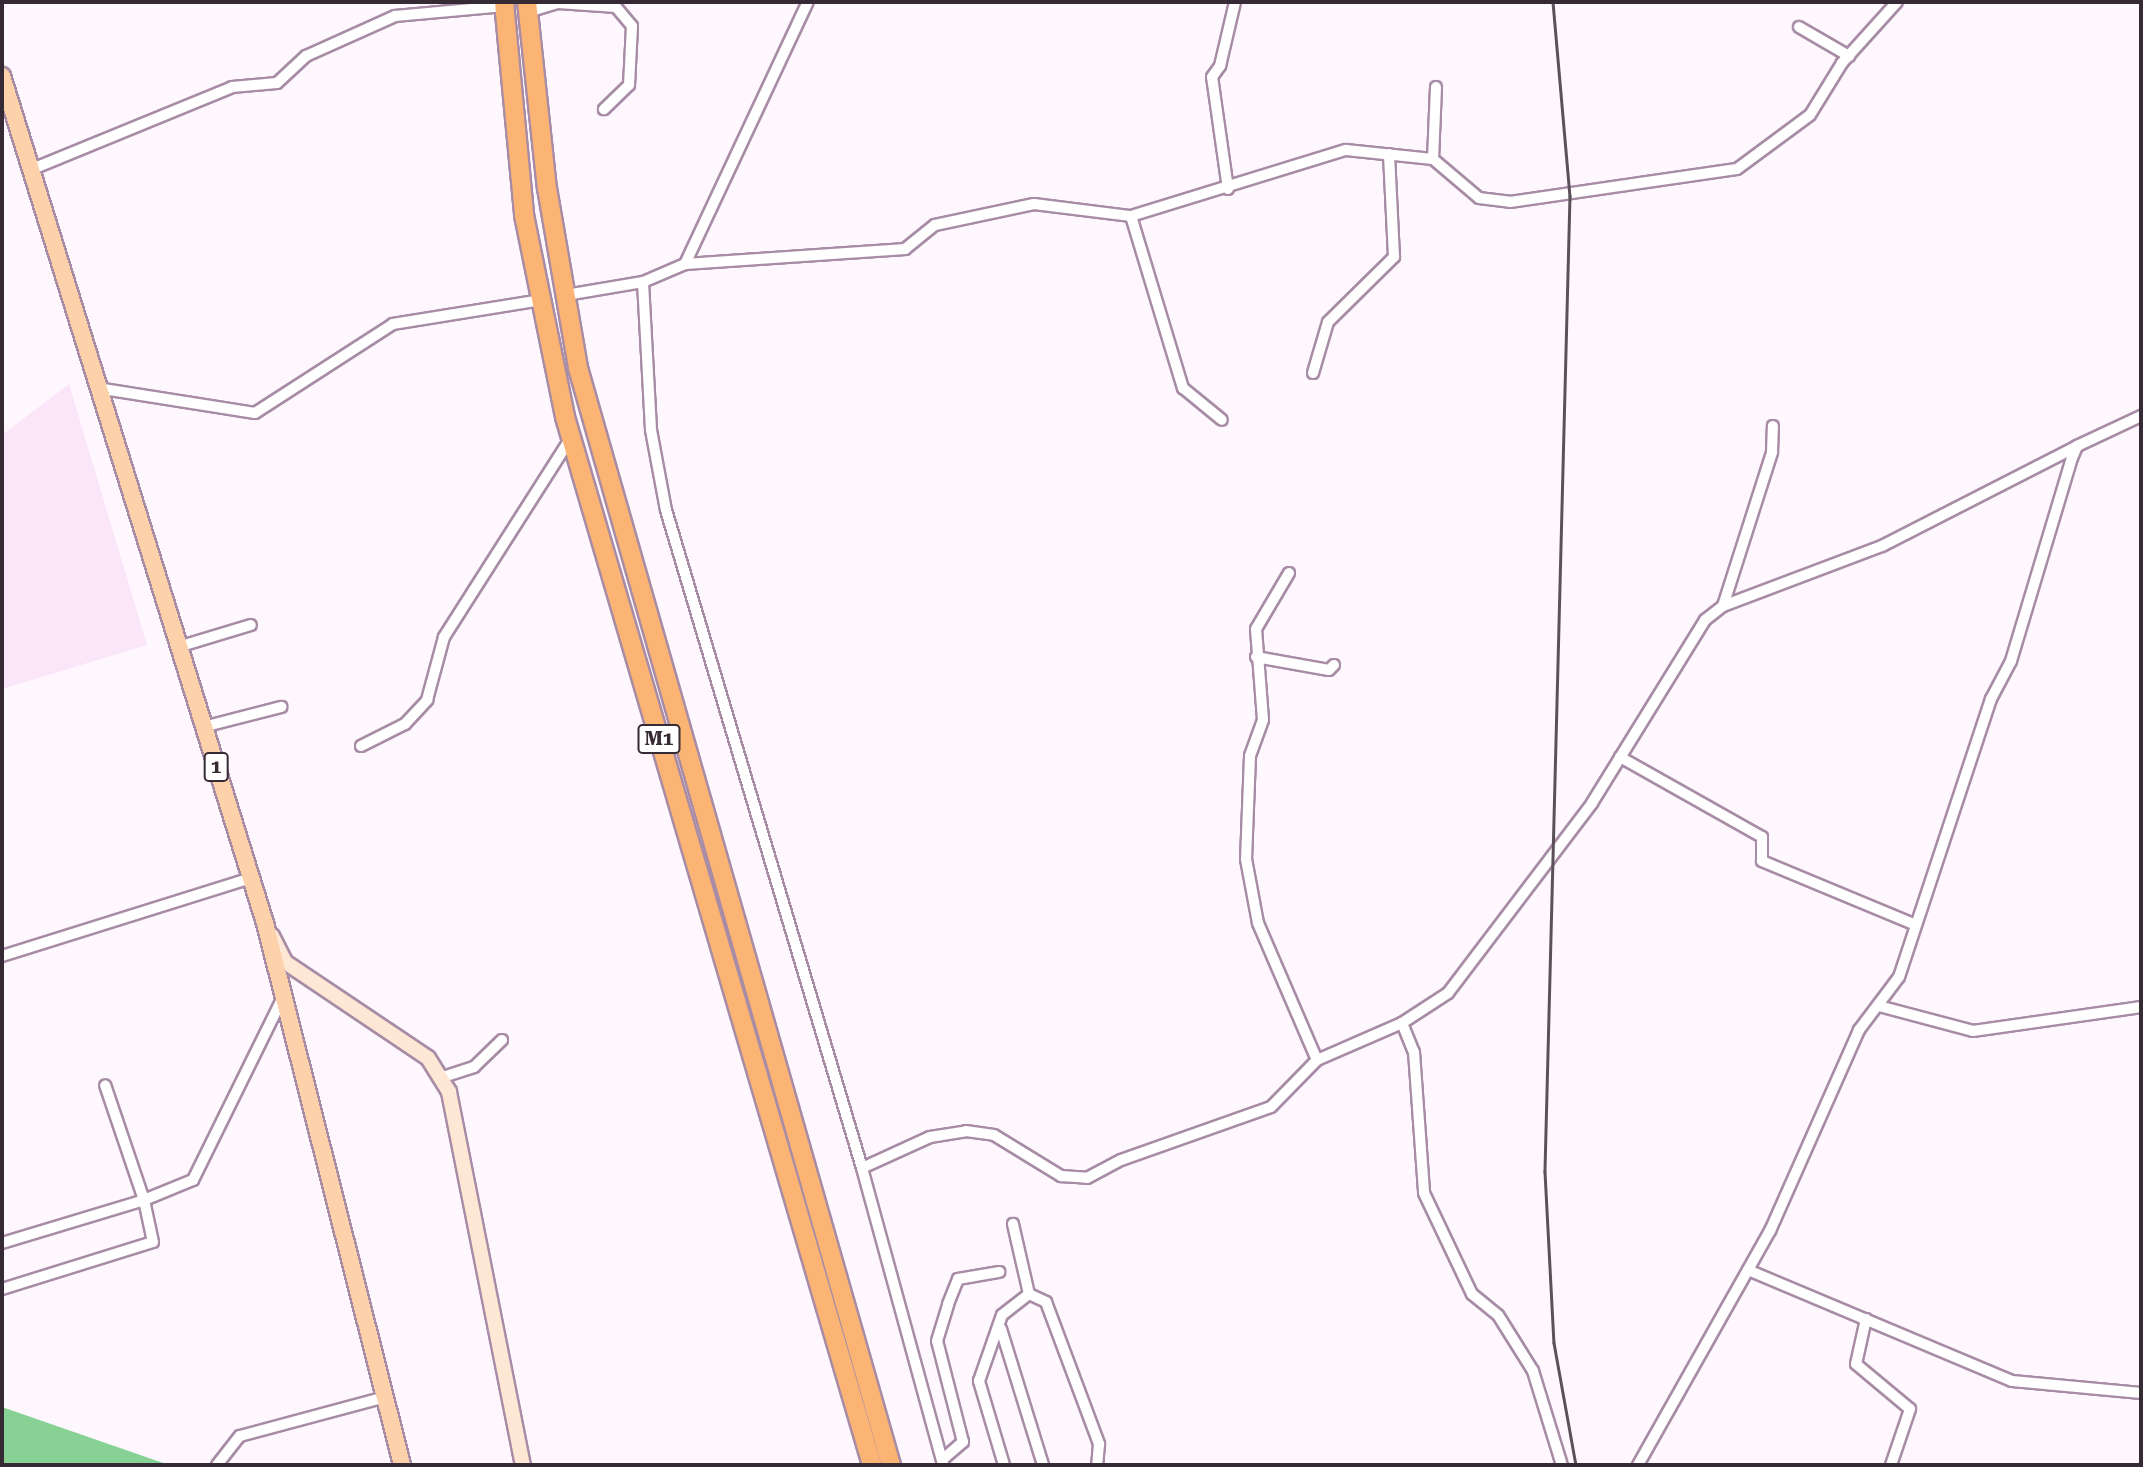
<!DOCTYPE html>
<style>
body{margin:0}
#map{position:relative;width:2143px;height:1467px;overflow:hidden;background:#fef8fe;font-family:"Roboto Serif",serif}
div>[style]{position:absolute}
.built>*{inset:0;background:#fbe5f9}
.forest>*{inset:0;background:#86d193}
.roads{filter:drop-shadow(2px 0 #a88ca6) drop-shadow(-2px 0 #a88ca6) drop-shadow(0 2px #a88ca6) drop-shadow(0 -2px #a88ca6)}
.street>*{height:10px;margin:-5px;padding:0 5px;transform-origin:5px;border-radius:5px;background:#fff}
.secondary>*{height:14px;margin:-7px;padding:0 7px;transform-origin:7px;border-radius:7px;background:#fee8d5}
.primary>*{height:16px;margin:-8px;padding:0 8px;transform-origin:8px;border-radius:8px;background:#fdd2ab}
.highway>*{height:18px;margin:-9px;padding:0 9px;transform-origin:9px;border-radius:9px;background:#fbb473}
.rail>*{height:2.5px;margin:-1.25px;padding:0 1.25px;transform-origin:1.25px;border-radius:1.25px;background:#5c515b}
span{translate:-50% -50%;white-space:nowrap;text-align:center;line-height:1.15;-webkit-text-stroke:7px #fff;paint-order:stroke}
.shield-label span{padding:2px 5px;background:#fff;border:2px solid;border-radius:5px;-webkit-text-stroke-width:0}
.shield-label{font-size:19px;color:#362a35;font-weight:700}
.frame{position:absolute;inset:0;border:4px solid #362a35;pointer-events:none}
</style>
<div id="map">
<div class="built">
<i style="clip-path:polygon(69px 384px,147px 645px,2px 689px,2px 435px)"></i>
</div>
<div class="forest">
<i style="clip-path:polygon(2px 1407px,169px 1465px,2px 1465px)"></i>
</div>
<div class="roads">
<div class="street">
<i style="left:528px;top:12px;width:31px;rotate:-17deg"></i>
<i style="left:558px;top:3px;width:58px;rotate:3.9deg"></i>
<i style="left:616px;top:7px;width:25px;rotate:50deg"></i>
<i style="left:632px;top:26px;width:59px;rotate:92.9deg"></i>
<i style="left:629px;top:85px;width:35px;rotate:136deg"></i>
<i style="left:1799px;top:27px;width:58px;rotate:30.1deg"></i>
<i style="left:1433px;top:159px;width:72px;rotate:-87.6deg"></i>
<i style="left:30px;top:170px;width:218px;rotate:-22.3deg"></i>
<i style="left:232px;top:87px;width:45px;rotate:-5.1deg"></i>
<i style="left:277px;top:83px;width:40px;rotate:-43deg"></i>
<i style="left:306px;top:56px;width:98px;rotate:-24.2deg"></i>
<i style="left:395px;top:16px;width:110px;rotate:-5.2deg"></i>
<i style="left:1228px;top:189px;width:113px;rotate:-98.1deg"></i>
<i style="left:1212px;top:77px;width:14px;rotate:-54deg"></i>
<i style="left:1220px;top:66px;width:66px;rotate:-76.8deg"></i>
<i style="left:1131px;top:216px;width:180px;rotate:73.2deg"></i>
<i style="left:1183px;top:388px;width:50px;rotate:39.4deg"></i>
<i style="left:685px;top:264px;width:289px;rotate:-64.9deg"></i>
<i style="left:643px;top:282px;width:148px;rotate:86.9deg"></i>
<i style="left:651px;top:430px;width:81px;rotate:79.4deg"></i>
<i style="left:666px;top:510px;width:687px;rotate:73.41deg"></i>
<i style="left:862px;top:1168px;width:308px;rotate:74.7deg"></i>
<i style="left:566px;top:295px;width:78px;rotate:-9.6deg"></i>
<i style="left:643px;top:282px;width:46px;rotate:-23.2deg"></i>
<i style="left:685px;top:264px;width:221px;rotate:-3.9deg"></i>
<i style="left:905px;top:249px;width:38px;rotate:-39deg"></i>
<i style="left:935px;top:225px;width:101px;rotate:-12deg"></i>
<i style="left:1034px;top:204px;width:98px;rotate:7.1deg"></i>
<i style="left:1131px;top:216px;width:225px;rotate:-17.1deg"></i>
<i style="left:1346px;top:150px;width:87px;rotate:5.9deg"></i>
<i style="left:1433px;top:159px;width:60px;rotate:40.3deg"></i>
<i style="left:1479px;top:198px;width:31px;rotate:7deg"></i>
<i style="left:1510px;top:202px;width:229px;rotate:-8.3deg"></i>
<i style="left:1737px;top:169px;width:91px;rotate:-36.5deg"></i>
<i style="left:1810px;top:115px;width:61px;rotate:-58.4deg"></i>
<i style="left:1842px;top:63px;width:82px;rotate:-48deg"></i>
<i style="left:1313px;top:373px;width:53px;rotate:-73.6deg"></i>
<i style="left:1328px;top:322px;width:93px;rotate:-44.6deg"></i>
<i style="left:1394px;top:257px;width:103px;rotate:-92.8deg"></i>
<i style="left:97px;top:388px;width:160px;rotate:9deg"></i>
<i style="left:255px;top:413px;width:164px;rotate:-32.8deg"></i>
<i style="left:393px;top:324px;width:150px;rotate:-9.2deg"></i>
<i style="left:1289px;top:573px;width:65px;rotate:120.5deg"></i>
<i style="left:1256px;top:629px;width:91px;rotate:85.6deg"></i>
<i style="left:1263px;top:720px;width:38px;rotate:110deg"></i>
<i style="left:1250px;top:756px;width:103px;rotate:92.2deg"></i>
<i style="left:1246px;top:859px;width:65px;rotate:79.4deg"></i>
<i style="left:1258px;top:923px;width:149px;rotate:66.7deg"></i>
<i style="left:1723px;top:606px;width:162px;rotate:-72.3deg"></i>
<i style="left:1772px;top:452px;width:26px;rotate:-88deg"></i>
<i style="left:178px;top:647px;width:76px;rotate:-16.8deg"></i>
<i style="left:1256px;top:657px;width:74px;rotate:10.1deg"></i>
<i style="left:1329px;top:670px;width:7px;rotate:-45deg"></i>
<i style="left:203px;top:727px;width:81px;rotate:-14.4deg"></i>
<i style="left:361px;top:746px;width:49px;rotate:-26.6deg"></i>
<i style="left:405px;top:724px;width:33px;rotate:-47deg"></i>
<i style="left:427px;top:700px;width:65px;rotate:-74.9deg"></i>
<i style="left:444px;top:637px;width:236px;rotate:-57.5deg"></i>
<i style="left:1620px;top:757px;width:163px;rotate:29.4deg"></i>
<i style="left:1762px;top:837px;width:24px;rotate:90deg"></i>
<i style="left:1762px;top:861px;width:164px;rotate:22.6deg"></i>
<i style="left:2px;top:956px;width:261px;rotate:-17.4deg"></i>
<i style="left:1879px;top:1006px;width:97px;rotate:14.9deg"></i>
<i style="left:1973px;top:1031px;width:170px;rotate:-8.1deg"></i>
<i style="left:1402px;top:1023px;width:31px;rotate:68deg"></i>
<i style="left:1414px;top:1052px;width:141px;rotate:85.9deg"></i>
<i style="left:1424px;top:1193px;width:112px;rotate:64.6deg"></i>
<i style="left:1472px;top:1294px;width:33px;rotate:39deg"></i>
<i style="left:1498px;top:1315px;width:66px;rotate:58deg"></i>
<i style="left:1533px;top:1371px;width:98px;rotate:72.9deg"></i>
<i style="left:440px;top:1078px;width:36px;rotate:-18deg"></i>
<i style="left:474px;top:1067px;width:39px;rotate:-44deg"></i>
<i style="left:862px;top:1168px;width:75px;rotate:-24.5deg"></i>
<i style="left:930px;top:1137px;width:36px;rotate:-9deg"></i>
<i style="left:966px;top:1131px;width:28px;rotate:8deg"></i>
<i style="left:994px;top:1135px;width:79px;rotate:31.5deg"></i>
<i style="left:1061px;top:1176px;width:26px;rotate:4deg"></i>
<i style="left:1087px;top:1178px;width:38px;rotate:-28deg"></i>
<i style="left:1121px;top:1160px;width:159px;rotate:-19.5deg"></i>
<i style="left:1271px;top:1107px;width:66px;rotate:-45.6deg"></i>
<i style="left:1317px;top:1060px;width:93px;rotate:-23.5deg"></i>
<i style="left:1402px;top:1023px;width:55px;rotate:-33.1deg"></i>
<i style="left:1448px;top:993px;width:238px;rotate:-52.8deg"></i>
<i style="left:1592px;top:803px;width:215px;rotate:-58.3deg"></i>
<i style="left:1705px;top:620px;width:23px;rotate:-38deg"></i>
<i style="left:1723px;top:606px;width:170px;rotate:-20.7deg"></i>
<i style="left:1882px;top:546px;width:219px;rotate:-27.1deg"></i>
<i style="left:2px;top:1243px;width:148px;rotate:-16.8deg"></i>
<i style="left:144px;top:1200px;width:121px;rotate:-108.7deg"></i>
<i style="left:1748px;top:1270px;width:286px;rotate:22.8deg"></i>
<i style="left:2012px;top:1381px;width:130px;rotate:5.3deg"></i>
<i style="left:2px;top:1289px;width:158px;rotate:-17.3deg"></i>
<i style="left:153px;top:1242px;width:43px;rotate:-102.1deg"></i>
<i style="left:144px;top:1200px;width:53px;rotate:-22.2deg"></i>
<i style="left:193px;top:1180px;width:206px;rotate:-63.8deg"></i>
<i style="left:1029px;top:1294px;width:19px;rotate:25deg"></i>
<i style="left:1046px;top:1302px;width:152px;rotate:69.5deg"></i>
<i style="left:1099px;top:1444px;width:21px;rotate:95deg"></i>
<i style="left:1866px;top:1319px;width:46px;rotate:102.5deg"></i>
<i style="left:1856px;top:1364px;width:70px;rotate:39.8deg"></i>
<i style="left:1910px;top:1409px;width:59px;rotate:108.7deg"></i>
<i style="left:1001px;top:1329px;width:142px;rotate:72.8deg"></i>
<i style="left:942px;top:1460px;width:28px;rotate:-41deg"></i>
<i style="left:963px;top:1442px;width:104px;rotate:-104.4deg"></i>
<i style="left:937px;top:1341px;width:39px;rotate:-73deg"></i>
<i style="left:948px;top:1304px;width:27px;rotate:-68deg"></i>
<i style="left:958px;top:1279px;width:42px;rotate:-9.7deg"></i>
<i style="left:217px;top:1465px;width:37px;rotate:-52deg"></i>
<i style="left:240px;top:1436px;width:151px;rotate:-15deg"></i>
<i style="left:1004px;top:1465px;width:88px;rotate:-106.6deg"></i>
<i style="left:979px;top:1381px;width:70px;rotate:-70.8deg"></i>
<i style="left:1002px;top:1315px;width:34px;rotate:-38deg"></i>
<i style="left:1029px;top:1294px;width:72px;rotate:-102.9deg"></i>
<i style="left:1638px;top:1465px;width:269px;rotate:-60.6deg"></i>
<i style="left:1770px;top:1231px;width:220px;rotate:-66.1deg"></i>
<i style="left:1859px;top:1030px;width:66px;rotate:-53deg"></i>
<i style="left:1899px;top:977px;width:293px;rotate:-71.7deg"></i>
<i style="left:1991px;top:699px;width:43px;rotate:-62.2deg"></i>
<i style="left:2011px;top:661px;width:212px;rotate:-73.3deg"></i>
<i style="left:2072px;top:458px;width:13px;rotate:-67deg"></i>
<i style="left:2077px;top:446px;width:71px;rotate:-25.1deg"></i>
</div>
<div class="secondary">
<i style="left:272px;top:936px;width:29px;rotate:63deg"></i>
<i style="left:285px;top:962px;width:172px;rotate:33.9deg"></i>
<i style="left:428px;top:1058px;width:40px;rotate:58deg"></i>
<i style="left:449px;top:1092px;width:380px;rotate:78.8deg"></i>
</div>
<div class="primary">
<i style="left:2px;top:76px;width:887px;rotate:72.75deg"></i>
<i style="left:265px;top:923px;width:559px;rotate:75.81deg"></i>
</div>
<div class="highway">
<i style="left:504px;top:2px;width:214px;rotate:84.6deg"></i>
<i style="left:524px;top:215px;width:206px;rotate:78.5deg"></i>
<i style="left:565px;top:417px;width:1092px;rotate:73.67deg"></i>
<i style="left:527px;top:2px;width:187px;rotate:83.9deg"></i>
<i style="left:547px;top:188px;width:183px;rotate:80.2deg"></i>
<i style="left:578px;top:368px;width:1141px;rotate:74.08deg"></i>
</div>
</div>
<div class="rail">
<i style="left:1553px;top:2px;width:195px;rotate:85deg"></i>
<i style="left:1570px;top:196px;width:976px;rotate:91.47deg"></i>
<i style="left:1545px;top:1172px;width:171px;rotate:87deg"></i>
<i style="left:1554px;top:1343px;width:124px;rotate:79.8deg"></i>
</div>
<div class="shield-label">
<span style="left:659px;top:739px">M1</span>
<span style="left:216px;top:767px">1</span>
</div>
<div class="frame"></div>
</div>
